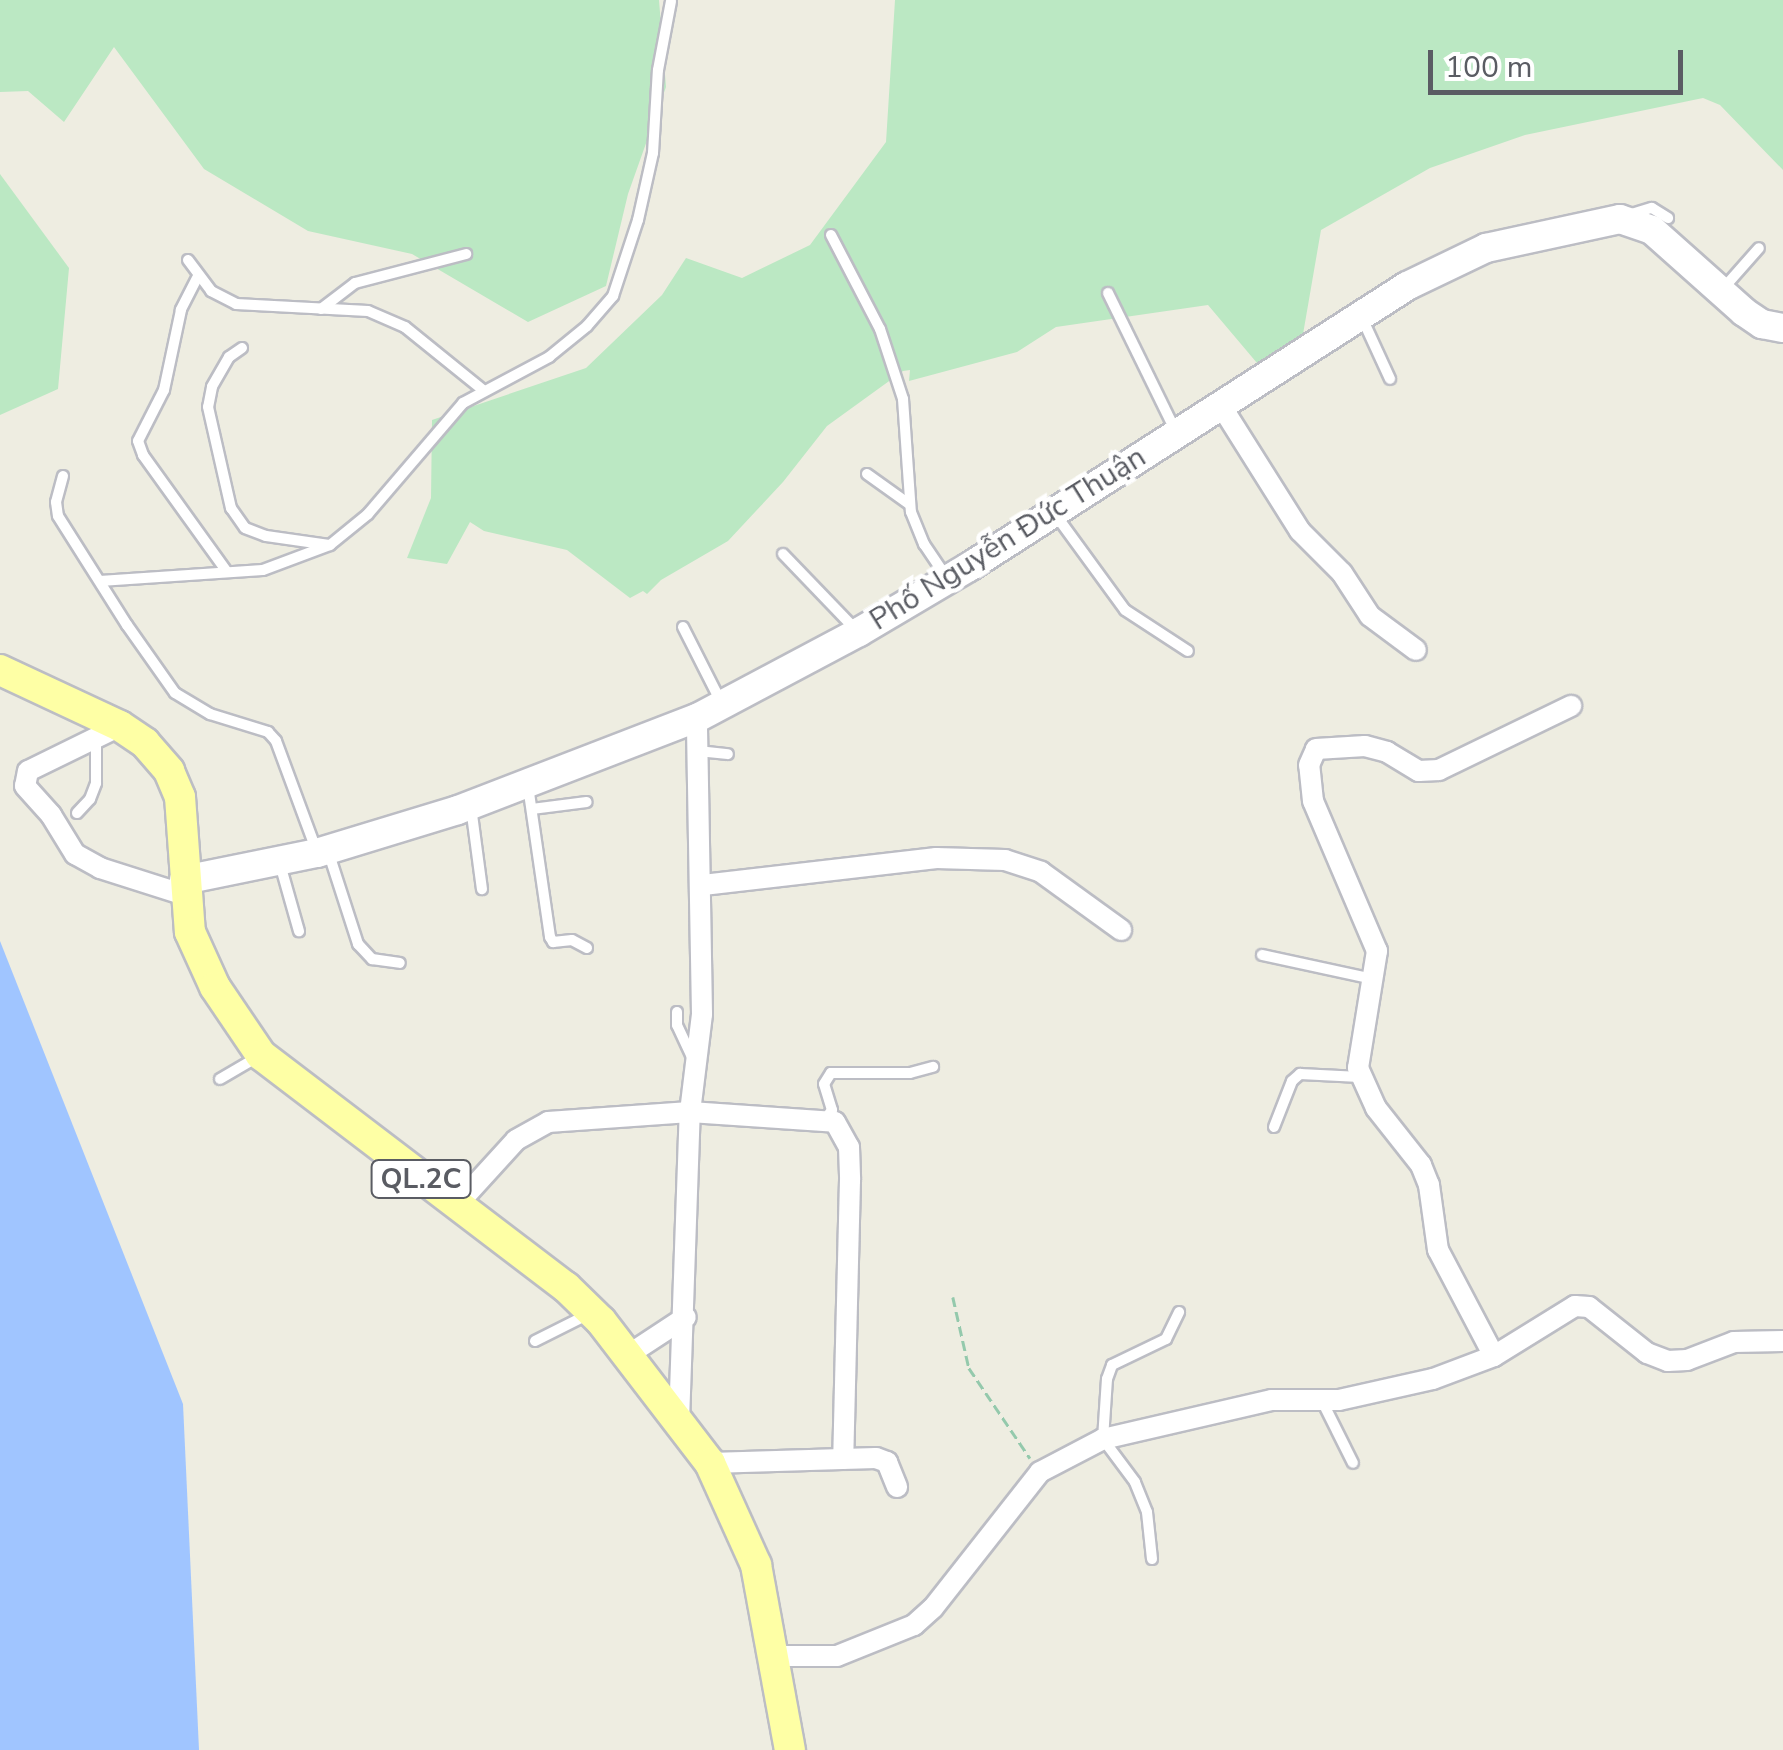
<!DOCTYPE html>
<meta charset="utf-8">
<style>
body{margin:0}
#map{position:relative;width:1783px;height:1750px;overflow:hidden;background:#eeede1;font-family:"Nunito Sans",sans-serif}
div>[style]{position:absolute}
.green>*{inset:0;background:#bbe8c3}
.water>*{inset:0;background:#a0c5ff}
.path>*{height:2.5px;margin-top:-1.25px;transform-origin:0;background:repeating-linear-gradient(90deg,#94c9ac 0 10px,transparent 0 15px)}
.roads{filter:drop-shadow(2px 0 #bcbdc4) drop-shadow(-2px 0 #bcbdc4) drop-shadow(0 2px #bcbdc4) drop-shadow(0 -2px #bcbdc4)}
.lane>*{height:10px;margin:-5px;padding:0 5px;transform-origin:5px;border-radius:5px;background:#fff}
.street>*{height:20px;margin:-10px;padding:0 10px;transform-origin:10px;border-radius:10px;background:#fff}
.secondary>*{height:28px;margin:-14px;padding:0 14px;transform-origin:14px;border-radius:14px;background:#fff}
.primary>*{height:30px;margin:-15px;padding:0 15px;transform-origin:15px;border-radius:15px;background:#feffa5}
span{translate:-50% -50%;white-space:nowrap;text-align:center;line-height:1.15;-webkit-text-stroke:9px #fff;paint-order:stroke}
.shield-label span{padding:2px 8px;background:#fff;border:2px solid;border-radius:8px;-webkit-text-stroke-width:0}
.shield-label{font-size:28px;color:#5a5c63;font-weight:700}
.street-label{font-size:30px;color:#5a5c63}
.scale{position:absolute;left:1428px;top:50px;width:255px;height:45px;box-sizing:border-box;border:5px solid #5a5c63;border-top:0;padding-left:12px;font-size:30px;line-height:35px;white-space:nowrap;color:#5a5c63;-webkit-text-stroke:8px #fff;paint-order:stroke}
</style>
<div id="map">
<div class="green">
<i style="clip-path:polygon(0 0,659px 0,666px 87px,628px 194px,606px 286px,528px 322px,412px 254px,308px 231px,204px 169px,114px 47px,64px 122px,28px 91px,0 92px)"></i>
<i style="clip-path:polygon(895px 0,1783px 0,1783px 170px,1720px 105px,1703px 98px,1525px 135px,1430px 168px,1321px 230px,1297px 369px,1257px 363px,1208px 305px,1056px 327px,1017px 352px,909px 381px,910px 370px,903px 371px,827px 426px,783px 482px,728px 541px,661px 580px,647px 594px,643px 591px,630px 598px,567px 550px,484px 531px,470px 522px,447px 564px,407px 558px,431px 498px,432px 420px,586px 368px,662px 295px,686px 258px,742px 278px,810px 245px,886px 142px)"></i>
<i style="clip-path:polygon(0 174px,69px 268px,58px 389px,0 415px)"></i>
</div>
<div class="water">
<i style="clip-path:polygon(0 941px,183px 1404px,199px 1750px,0 1750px)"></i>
</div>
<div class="path">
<i style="left:953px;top:1297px;width:73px;rotate:77.3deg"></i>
<i style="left:969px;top:1368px;width:109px;rotate:55.9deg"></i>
</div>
<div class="roads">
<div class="lane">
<i style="left:1625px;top:216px;width:28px;rotate:-17deg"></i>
<i style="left:1652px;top:208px;width:19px;rotate:32deg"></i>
<i style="left:831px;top:235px;width:106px;rotate:62.5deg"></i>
<i style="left:880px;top:329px;width:74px;rotate:71.8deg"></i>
<i style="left:903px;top:399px;width:113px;rotate:86deg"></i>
<i style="left:911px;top:512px;width:35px;rotate:68deg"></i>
<i style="left:924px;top:544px;width:41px;rotate:55.9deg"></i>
<i style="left:188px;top:260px;width:39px;rotate:53deg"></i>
<i style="left:211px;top:291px;width:28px;rotate:27deg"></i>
<i style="left:236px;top:304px;width:132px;rotate:3deg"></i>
<i style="left:368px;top:311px;width:40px;rotate:23.4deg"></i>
<i style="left:405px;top:327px;width:100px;rotate:38.9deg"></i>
<i style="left:197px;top:278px;width:36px;rotate:117deg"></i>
<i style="left:181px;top:310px;width:82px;rotate:102deg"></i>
<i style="left:164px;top:390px;width:57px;rotate:117deg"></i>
<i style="left:138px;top:441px;width:15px;rotate:70deg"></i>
<i style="left:143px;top:455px;width:144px;rotate:54.3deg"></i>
<i style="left:1721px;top:291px;width:57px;rotate:-48.5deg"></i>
<i style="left:1108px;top:293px;width:155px;rotate:63.9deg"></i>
<i style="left:321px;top:309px;width:43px;rotate:-37.4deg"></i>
<i style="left:355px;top:283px;width:115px;rotate:-14.6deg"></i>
<i style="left:1362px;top:318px;width:67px;rotate:65.3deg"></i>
<i style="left:242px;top:348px;width:16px;rotate:145deg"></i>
<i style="left:229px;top:357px;width:34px;rotate:120deg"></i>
<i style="left:212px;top:387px;width:20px;rotate:101deg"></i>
<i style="left:208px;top:407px;width:104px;rotate:77.2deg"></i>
<i style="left:231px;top:508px;width:24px;rotate:55deg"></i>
<i style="left:245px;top:528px;width:22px;rotate:21deg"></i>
<i style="left:266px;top:536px;width:64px;rotate:8.1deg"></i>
<i style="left:867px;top:474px;width:52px;rotate:35.5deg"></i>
<i style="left:63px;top:476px;width:27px;rotate:105deg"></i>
<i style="left:56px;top:502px;width:14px;rotate:82deg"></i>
<i style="left:58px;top:516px;width:129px;rotate:57.7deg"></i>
<i style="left:127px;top:625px;width:83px;rotate:54.8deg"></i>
<i style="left:175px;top:693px;width:41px;rotate:31deg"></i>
<i style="left:210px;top:714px;width:61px;rotate:17.2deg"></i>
<i style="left:268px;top:732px;width:12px;rotate:48deg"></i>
<i style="left:276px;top:741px;width:118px;rotate:69.7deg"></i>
<i style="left:1055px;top:514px;width:119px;rotate:53.9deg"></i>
<i style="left:1125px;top:610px;width:75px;rotate:33.1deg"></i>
<i style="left:783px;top:554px;width:108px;rotate:46.1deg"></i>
<i style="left:100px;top:581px;width:163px;rotate:-3.9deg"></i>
<i style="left:263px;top:570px;width:72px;rotate:-20.5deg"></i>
<i style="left:330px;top:545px;width:49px;rotate:-39.2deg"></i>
<i style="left:368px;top:514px;width:146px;rotate:-49.4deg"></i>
<i style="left:463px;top:403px;width:98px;rotate:-28.1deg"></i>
<i style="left:549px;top:357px;width:49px;rotate:-39.2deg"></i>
<i style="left:587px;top:326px;width:40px;rotate:-49deg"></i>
<i style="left:613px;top:296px;width:80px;rotate:-71.8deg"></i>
<i style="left:638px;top:220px;width:69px;rotate:-77.4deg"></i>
<i style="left:653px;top:153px;width:83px;rotate:-86.6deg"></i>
<i style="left:658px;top:70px;width:70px;rotate:-79.3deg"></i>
<i style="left:683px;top:627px;width:84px;rotate:63.1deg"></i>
<i style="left:698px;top:751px;width:30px;rotate:6deg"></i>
<i style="left:528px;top:786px;width:153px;rotate:81.7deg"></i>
<i style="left:550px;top:937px;width:6px;rotate:59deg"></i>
<i style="left:553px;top:942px;width:19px;rotate:-6deg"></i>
<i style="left:572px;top:940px;width:17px;rotate:28deg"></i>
<i style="left:471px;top:807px;width:83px;rotate:82.4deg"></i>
<i style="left:532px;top:809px;width:55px;rotate:-7.3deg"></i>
<i style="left:77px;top:813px;width:19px;rotate:-47deg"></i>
<i style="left:90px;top:799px;width:17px;rotate:-69deg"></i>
<i style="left:96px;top:783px;width:44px;rotate:-90deg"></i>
<i style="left:328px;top:851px;width:98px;rotate:72.1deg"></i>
<i style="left:358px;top:944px;width:21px;rotate:47deg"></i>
<i style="left:372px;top:959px;width:28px;rotate:8deg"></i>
<i style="left:280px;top:864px;width:70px;rotate:74.2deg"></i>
<i style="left:1262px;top:955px;width:114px;rotate:12.2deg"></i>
<i style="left:677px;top:1012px;width:13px;rotate:90deg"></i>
<i style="left:677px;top:1025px;width:38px;rotate:65deg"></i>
<i style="left:220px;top:1079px;width:42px;rotate:-30.3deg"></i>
<i style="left:826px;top:1118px;width:10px;rotate:-53deg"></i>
<i style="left:832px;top:1110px;width:27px;rotate:-107deg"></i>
<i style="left:824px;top:1084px;width:13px;rotate:-58deg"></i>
<i style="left:831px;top:1073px;width:79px"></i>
<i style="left:910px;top:1073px;width:24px;rotate:-15deg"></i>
<i style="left:1274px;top:1127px;width:49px;rotate:-68.6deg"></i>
<i style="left:1292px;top:1081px;width:11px;rotate:-41deg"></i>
<i style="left:1300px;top:1074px;width:60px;rotate:2.9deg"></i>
<i style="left:535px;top:1341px;width:58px;rotate:-26.6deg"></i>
<i style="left:1322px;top:1401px;width:69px;rotate:63.4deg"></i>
<i style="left:1152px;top:1559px;width:47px;rotate:-96.1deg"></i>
<i style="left:1147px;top:1512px;width:32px;rotate:-112deg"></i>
<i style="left:1135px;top:1482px;width:54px;rotate:-126.7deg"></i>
<i style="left:1103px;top:1439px;width:60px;rotate:-86.2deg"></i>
<i style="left:1107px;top:1379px;width:15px;rotate:-70deg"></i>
<i style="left:1112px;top:1365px;width:60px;rotate:-25.7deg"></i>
<i style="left:1166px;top:1339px;width:30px;rotate:-64deg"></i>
</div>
<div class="street">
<i style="left:1220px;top:404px;width:150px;rotate:57.8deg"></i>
<i style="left:1300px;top:531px;width:59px;rotate:45deg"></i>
<i style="left:1342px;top:573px;width:51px;rotate:56.9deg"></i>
<i style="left:1370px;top:616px;width:57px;rotate:36.5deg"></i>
<i style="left:120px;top:726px;width:102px;rotate:153.9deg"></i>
<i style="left:28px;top:771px;width:15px;rotate:101deg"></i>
<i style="left:25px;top:786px;width:39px;rotate:48deg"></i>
<i style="left:51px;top:815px;width:46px;rotate:58.4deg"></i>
<i style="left:75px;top:854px;width:29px;rotate:29deg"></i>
<i style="left:100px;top:868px;width:89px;rotate:17.6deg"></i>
<i style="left:703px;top:885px;width:235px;rotate:-6.6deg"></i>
<i style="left:936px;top:858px;width:69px;rotate:1.7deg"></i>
<i style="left:1005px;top:860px;width:38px;rotate:18deg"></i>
<i style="left:1041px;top:872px;width:99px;rotate:35.9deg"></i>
<i style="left:456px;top:1206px;width:89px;rotate:-47.7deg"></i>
<i style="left:516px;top:1140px;width:37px;rotate:-29deg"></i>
<i style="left:548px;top:1122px;width:142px;rotate:-4deg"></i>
<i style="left:690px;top:1112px;width:145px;rotate:3.9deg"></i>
<i style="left:835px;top:1122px;width:29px;rotate:61deg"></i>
<i style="left:849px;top:1147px;width:33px;rotate:88deg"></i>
<i style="left:850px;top:1180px;width:279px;rotate:91.4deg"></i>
<i style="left:628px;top:1355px;width:69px;rotate:-33.2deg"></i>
<i style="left:1494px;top:1356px;width:120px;rotate:-117.8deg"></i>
<i style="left:1438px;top:1250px;width:66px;rotate:-97.9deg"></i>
<i style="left:1429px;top:1185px;width:22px;rotate:-112deg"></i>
<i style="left:1421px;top:1165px;width:73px;rotate:-128.3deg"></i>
<i style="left:1376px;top:1108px;width:44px;rotate:-114.2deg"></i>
<i style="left:1358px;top:1068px;width:119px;rotate:-80.8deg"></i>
<i style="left:1377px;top:951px;width:163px;rotate:-113.1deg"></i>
<i style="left:1313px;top:801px;width:36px;rotate:-96deg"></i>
<i style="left:1309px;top:765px;width:17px;rotate:-66deg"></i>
<i style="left:1316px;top:749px;width:49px;rotate:-3.5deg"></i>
<i style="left:1365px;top:746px;width:23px;rotate:15deg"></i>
<i style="left:1387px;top:752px;width:37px;rotate:31deg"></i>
<i style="left:1419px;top:771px;width:20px;rotate:-3deg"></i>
<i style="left:1439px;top:770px;width:147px;rotate:-25.9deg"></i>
<i style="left:679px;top:1421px;width:309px;rotate:-88deg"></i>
<i style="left:690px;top:1112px;width:99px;rotate:-83deg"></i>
<i style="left:702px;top:1014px;width:296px;rotate:-91deg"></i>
<i style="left:710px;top:1463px;width:166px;rotate:-1.7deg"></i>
<i style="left:876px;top:1458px;width:12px;rotate:20deg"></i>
<i style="left:887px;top:1462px;width:27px;rotate:68deg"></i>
<i style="left:771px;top:1656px;width:66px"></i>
<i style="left:837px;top:1656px;width:83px;rotate:-21.9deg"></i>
<i style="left:914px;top:1625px;width:25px;rotate:-42deg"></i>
<i style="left:933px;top:1608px;width:173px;rotate:-51.8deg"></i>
<i style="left:1040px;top:1472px;width:71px;rotate:-27.6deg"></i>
<i style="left:1103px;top:1439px;width:173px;rotate:-13deg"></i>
<i style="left:1272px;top:1400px;width:67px"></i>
<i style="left:1339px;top:1400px;width:96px;rotate:-12.6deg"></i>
<i style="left:1433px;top:1379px;width:65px;rotate:-20.7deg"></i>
<i style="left:1494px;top:1356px;width:95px;rotate:-31.7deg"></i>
<i style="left:1575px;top:1306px;width:14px;rotate:4deg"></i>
<i style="left:1589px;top:1307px;width:74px;rotate:38.4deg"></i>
<i style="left:1647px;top:1353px;width:22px;rotate:21deg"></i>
<i style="left:1668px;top:1361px;width:19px;rotate:-3deg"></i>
<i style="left:1687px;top:1360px;width:50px;rotate:-21deg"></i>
<i style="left:1734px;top:1342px;width:49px;rotate:-1.2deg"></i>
</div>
<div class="secondary">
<i style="left:184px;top:880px;width:136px;rotate:-11.5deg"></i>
<i style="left:317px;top:853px;width:147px;rotate:-17deg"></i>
<i style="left:458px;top:810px;width:256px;rotate:-21.1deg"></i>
<i style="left:697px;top:718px;width:183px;rotate:-28deg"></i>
<i style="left:859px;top:632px;width:128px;rotate:-30.6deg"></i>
<i style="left:969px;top:567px;width:520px;rotate:-32.68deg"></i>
<i style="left:1407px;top:286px;width:88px;rotate:-25.7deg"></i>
<i style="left:1486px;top:248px;width:137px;rotate:-12.2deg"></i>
<i style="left:1620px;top:219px;width:34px;rotate:19deg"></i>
<i style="left:1652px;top:230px;width:123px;rotate:41.7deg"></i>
<i style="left:1744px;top:312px;width:22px;rotate:34deg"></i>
<i style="left:1762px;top:324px;width:21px;rotate:11deg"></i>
</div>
<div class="primary">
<i style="left:0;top:670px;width:132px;rotate:25deg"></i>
<i style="left:120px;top:726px;width:30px;rotate:34deg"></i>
<i style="left:145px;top:743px;width:37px;rotate:49deg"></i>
<i style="left:169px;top:771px;width:28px;rotate:67deg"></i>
<i style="left:180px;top:797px;width:135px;rotate:85.8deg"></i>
<i style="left:190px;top:932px;width:60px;rotate:65.6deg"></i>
<i style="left:215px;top:987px;width:82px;rotate:55.9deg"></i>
<i style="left:261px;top:1055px;width:383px;rotate:37.3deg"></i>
<i style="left:566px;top:1287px;width:49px;rotate:44.2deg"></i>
<i style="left:601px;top:1321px;width:179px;rotate:52.5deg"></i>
<i style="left:710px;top:1463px;width:112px;rotate:65.7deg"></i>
<i style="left:756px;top:1565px;width:188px;rotate:79.6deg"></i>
</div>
</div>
<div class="shield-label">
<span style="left:421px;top:1179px">QL.2C</span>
</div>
<div class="street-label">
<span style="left:1008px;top:539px;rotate:-32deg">Phố Nguyễn Đức Thuận</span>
</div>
<div class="scale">100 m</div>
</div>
